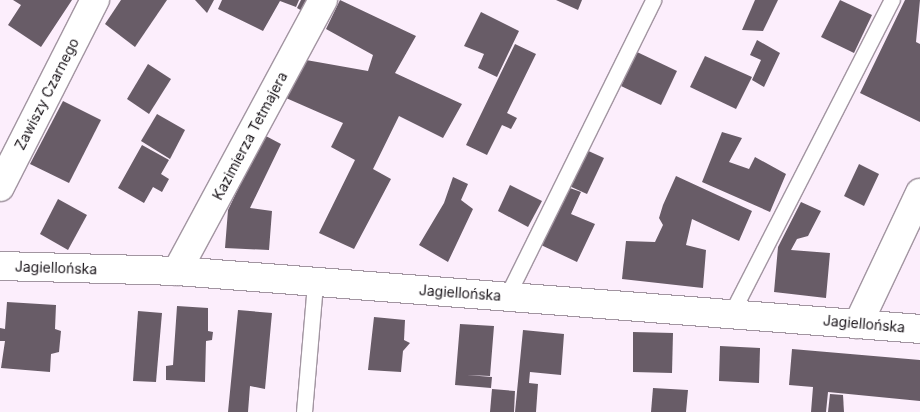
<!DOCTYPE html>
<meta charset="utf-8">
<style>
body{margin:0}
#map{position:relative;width:920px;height:412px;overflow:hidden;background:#fceefc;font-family:Inter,sans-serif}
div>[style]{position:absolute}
.building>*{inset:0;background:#685c67}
.roads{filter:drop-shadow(1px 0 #a295a1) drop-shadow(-1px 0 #a295a1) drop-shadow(0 1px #a295a1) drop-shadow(0 -1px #a295a1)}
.lane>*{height:15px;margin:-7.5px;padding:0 7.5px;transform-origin:7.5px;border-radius:7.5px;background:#fff}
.street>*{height:28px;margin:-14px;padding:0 14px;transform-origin:14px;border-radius:14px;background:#fff}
span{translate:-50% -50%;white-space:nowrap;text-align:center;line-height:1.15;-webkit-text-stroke:5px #fff;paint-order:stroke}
.street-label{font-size:14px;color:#191419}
</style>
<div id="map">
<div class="building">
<i style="clip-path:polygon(13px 0,72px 0,41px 47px,8px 25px,21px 5px)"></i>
<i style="clip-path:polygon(121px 0,167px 0,135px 47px,105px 24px)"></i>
<i style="clip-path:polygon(195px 0,214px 0,207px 13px)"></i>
<i style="clip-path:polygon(222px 0,299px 0,296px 7px,280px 1px,263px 31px,218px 9px)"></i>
<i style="clip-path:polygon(301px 0,319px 0,311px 16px,297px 8px)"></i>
<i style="clip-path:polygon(340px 0,416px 36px,395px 73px,462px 104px,443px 138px,399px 116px,373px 169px,391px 179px,354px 249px,319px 233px,355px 160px,331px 147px,343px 123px,286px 98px,306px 60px,368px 71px,373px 55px,326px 29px)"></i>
<i style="clip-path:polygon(556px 0,582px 0,578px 10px)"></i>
<i style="clip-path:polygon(755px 0,778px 0,763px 31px,742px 30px)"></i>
<i style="clip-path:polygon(840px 0,872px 15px,854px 53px,821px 37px)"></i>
<i style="clip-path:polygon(905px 0,920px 0,916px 42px,920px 44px,920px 122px,860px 93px)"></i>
<i style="clip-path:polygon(481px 12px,519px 31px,497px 77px,478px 68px,484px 54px,464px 46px)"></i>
<i style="clip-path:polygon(757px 40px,780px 53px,764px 87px,752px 80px,761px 60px,750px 55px)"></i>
<i style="clip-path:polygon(515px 44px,536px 54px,507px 113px,517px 118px,511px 129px,502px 125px,487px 155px,466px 145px)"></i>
<i style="clip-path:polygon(637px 52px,677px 71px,661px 105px,621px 86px)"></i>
<i style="clip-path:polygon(705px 56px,752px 77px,736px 109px,690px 87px)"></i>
<i style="clip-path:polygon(148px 64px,171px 79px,149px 114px,127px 99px)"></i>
<i style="clip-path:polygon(63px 101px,101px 120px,69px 183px,30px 164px)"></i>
<i style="clip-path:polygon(157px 114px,185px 130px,170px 159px,141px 141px)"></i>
<i style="clip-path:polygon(722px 132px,742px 138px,729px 162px,749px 169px,755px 157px,786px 174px,770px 212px,702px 182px)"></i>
<i style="clip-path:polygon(264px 135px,281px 144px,250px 208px,272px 211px,269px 250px,225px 248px,228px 210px)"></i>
<i style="clip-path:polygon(142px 145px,169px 160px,161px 174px,169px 179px,162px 192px,153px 187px,144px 203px,118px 188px)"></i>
<i style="clip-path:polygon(584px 149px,604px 158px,587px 194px,567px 185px)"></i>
<i style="clip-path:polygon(859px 164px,879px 174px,864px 206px,844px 196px)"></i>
<i style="clip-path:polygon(676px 176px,752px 211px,739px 241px,692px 219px,686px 245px,706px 250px,703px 288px,622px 279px,626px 241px,655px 242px,663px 225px,659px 218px,663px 205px)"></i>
<i style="clip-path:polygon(453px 177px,468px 184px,461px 200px,473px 209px,448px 262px,419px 245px,444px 203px)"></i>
<i style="clip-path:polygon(510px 185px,542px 201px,528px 227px,498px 211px)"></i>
<i style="clip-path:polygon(567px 187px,581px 192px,571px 214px,595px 224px,577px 262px,541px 245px)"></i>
<i style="clip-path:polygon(58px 199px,87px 215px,68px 250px,40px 234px)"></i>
<i style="clip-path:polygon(801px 202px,821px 211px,808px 236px,797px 239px,791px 250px,830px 253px,826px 298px,774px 292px,778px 247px)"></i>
<i style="clip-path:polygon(7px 302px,56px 305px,55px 329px,61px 331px,59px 352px,51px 354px,50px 372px,1px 368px,5px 341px,0 341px,0 328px,5px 329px)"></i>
<i style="clip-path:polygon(177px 306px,208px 308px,208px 331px,213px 332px,212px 340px,206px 341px,205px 382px,166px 380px,166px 366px,173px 365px)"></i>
<i style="clip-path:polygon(238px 310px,272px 313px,265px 389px,250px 386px,248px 412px,228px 412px)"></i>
<i style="clip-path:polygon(138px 311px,162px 313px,156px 382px,133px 381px)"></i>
<i style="clip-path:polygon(374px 317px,405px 320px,404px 340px,410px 343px,403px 351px,401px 372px,368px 370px)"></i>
<i style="clip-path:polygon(460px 324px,494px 326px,490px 376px,467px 375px,492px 377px,491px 388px,455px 385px)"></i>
<i style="clip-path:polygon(523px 330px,564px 334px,561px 375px,530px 372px,529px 383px,538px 384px,536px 412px,515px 412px)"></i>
<i style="clip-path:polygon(633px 332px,673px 333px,672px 373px,633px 372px)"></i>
<i style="clip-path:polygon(720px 346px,760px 348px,759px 383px,719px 381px)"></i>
<i style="clip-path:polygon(792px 349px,920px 360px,920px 401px,828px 392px,826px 412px,811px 412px,813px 387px,789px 385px)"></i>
<i style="clip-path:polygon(653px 388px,688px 390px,686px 412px,651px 412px)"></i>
<i style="clip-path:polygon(492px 389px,515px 391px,514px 412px,490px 412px)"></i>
<i style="clip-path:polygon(830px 394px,843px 395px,844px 412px,828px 412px)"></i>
</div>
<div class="roads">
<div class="lane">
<i style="left:507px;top:296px;width:330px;rotate:-63.7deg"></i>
<i style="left:732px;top:312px;width:351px;rotate:-62.9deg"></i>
<i style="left:304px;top:412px;width:129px;rotate:-85.1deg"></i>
</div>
<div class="street">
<i style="left:0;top:187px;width:210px;rotate:-63.1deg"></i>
<i style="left:0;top:266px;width:177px;rotate:1.6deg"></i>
<i style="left:177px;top:271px;width:745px;rotate:4.46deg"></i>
<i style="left:177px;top:271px;width:308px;rotate:-61.7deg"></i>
<i style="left:858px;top:324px;width:145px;rotate:-64.7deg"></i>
</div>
</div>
<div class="street-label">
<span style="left:47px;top:94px;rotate:-63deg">Zawiszy Czarnego</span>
<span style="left:250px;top:136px;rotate:-62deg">Kazimierza Tetmajera</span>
<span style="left:56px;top:268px;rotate:2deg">Jagiellońska</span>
<span style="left:460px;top:293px;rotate:4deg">Jagiellońska</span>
<span style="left:864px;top:324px;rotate:5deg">Jagiellońska</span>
</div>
</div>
